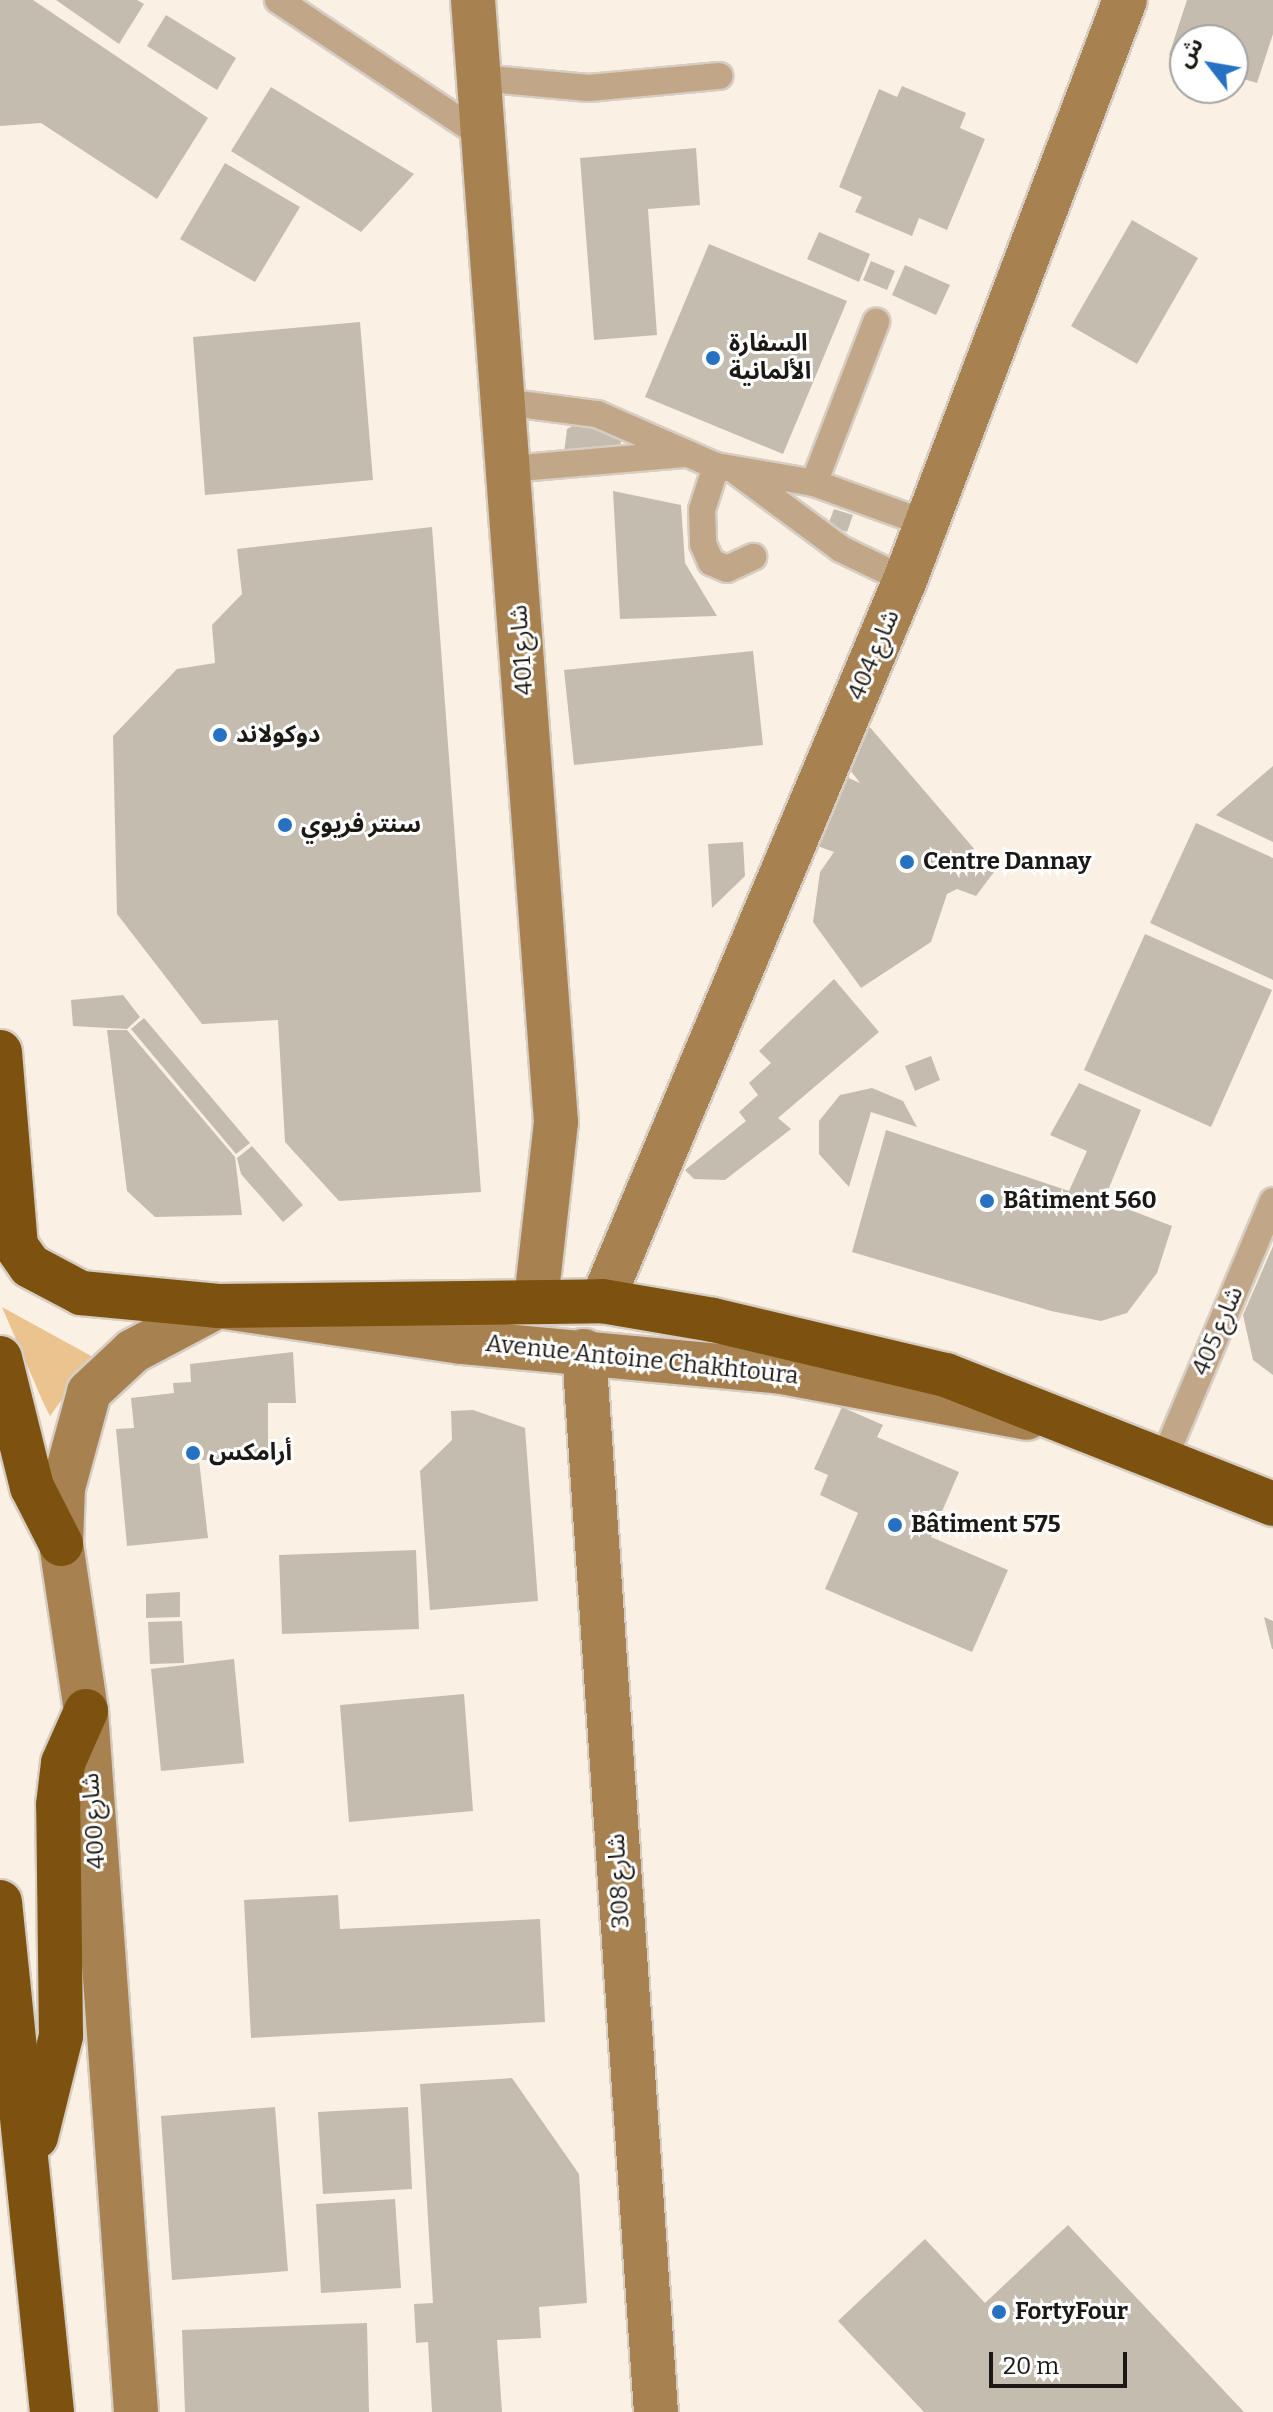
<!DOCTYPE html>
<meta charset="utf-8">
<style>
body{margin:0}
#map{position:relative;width:1273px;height:2412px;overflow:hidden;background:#fbf0e4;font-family:Bitter,"Noto Sans Arabic",serif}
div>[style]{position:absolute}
.green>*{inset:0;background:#ebc38e}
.building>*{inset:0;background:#c5bcb0}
.roads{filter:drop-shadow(2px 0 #d7cdc3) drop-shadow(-2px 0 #d7cdc3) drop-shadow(0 2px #d7cdc3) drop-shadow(0 -2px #d7cdc3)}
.lane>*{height:26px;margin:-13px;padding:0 13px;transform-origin:13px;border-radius:13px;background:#c1a787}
.secondary>*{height:44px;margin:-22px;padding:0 22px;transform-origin:22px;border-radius:22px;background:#a78250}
.highway>*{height:44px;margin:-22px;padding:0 22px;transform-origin:22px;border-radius:22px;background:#7c520e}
.dots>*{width:22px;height:22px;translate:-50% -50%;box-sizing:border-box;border:4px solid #fff;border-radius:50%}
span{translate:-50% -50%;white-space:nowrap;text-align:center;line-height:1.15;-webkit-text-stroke:6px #fff;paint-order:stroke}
.poi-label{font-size:24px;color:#1c1814;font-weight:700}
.left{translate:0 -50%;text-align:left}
.street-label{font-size:24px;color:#1c1814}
.north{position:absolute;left:1169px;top:24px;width:80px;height:80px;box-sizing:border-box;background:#fff;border:2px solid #a4a3a1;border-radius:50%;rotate:301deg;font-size:22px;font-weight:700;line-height:32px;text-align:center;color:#1c1814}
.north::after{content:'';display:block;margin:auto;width:28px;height:36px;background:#2671c1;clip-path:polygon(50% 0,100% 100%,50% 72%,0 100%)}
.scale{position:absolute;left:989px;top:2352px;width:138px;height:36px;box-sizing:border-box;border:4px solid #1c1814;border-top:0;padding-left:10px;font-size:24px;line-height:28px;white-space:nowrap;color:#1c1814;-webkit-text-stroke:6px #fff;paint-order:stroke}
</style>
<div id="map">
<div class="green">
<i style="clip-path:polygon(2px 1307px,93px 1357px,50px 1416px,43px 1402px)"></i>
</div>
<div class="building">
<i style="clip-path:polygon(0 0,33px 0,208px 118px,157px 199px,41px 123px,0 126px)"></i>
<i style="clip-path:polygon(56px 0,137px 0,144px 4px,119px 44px)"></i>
<i style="clip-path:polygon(1187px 0,1273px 0,1273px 34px,1257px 83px,1233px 76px,1233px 40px,1185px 40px,1185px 60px,1169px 55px)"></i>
<i style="clip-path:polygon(166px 15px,236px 58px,217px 90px,147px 46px)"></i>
<i style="clip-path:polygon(902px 86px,966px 113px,960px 128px,985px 139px,947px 230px,919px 218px,912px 236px,855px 212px,862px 197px,839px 187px,879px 89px,897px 97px)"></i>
<i style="clip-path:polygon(271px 87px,414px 174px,361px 232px,231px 151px)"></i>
<i style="clip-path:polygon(696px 148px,700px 205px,648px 209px,657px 335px,594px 340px,580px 158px)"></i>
<i style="clip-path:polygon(225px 163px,300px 207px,255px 282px,180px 239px)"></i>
<i style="clip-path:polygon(1132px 220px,1198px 258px,1137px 364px,1071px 326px)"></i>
<i style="clip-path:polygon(819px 232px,870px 254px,859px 282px,807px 259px)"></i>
<i style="clip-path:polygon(709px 244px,847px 301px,783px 454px,645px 397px)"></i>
<i style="clip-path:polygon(871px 261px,895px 271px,887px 290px,863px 280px)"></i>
<i style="clip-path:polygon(905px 265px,950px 285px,936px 315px,892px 295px)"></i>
<i style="clip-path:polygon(360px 322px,373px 480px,205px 495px,193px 337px)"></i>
<i style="clip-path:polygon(583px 420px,622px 435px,619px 454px,564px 453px,567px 429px)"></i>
<i style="clip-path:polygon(613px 491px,681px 505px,685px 563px,717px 616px,620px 619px)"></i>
<i style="clip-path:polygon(834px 509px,853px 515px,847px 532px,828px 525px)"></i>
<i style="clip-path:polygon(432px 527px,481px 1192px,339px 1201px,285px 1142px,278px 1020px,202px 1024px,117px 914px,113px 736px,177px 669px,215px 663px,212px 625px,242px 594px,237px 549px)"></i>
<i style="clip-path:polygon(753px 651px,763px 745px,574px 765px,564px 670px)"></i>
<i style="clip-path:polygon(868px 725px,994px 872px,976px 896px,957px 889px,947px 894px,931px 942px,861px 988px,813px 922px,820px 872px,834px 852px,809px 843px,835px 772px,860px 783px,838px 754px)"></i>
<i style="clip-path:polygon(1273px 766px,1273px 842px,1216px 815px)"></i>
<i style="clip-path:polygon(1196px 823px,1273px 858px,1273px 980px,1150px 923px)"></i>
<i style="clip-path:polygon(743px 842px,745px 876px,712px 908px,708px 844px)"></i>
<i style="clip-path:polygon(1145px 934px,1272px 990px,1211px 1127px,1084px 1070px)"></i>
<i style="clip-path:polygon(834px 979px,879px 1032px,778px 1118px,791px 1129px,725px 1180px,694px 1179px,685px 1170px,746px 1121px,739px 1112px,758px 1095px,749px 1083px,771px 1063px,759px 1051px)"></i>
<i style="clip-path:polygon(123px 995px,140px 1017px,127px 1029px,73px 1026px,71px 1000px)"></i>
<i style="clip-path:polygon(144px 1018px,250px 1143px,236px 1154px,131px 1029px)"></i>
<i style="clip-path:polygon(107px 1030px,127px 1030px,235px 1157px,242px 1215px,155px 1217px,127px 1191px)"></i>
<i style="clip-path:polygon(931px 1056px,940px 1080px,915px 1091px,905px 1066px)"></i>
<i style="clip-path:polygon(1079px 1083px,1141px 1110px,1104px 1200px,1172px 1226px,1157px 1273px,1127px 1313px,1101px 1321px,1051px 1311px,852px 1252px,886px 1130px,1069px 1191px,1087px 1151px,1050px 1135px)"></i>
<i style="clip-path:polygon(872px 1088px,903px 1101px,917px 1127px,871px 1112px,849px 1187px,819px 1154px,819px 1121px,840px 1095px)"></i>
<i style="clip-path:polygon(252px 1146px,303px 1205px,283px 1222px,241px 1174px,237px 1158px)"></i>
<i style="clip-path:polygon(1273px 1246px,1273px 1375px,1253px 1360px,1243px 1315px)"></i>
<i style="clip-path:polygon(293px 1352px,296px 1403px,268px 1403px,268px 1460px,199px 1460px,208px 1538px,127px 1546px,116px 1429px,134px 1428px,131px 1398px,174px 1393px,173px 1383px,191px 1382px,190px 1364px)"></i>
<i style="clip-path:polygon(842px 1407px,883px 1425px,877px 1437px,959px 1472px,931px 1537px,1008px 1570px,972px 1652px,825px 1589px,858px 1513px,820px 1495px,828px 1475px,814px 1469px)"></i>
<i style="clip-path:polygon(473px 1410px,525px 1428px,538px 1601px,430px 1610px,420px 1471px,452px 1440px,451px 1411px)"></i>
<i style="clip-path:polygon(416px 1550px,419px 1629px,282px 1634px,279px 1555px)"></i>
<i style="clip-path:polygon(180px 1592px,180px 1617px,146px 1618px,146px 1594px)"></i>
<i style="clip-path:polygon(1264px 1617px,1273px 1621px,1273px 1649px,1272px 1649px)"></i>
<i style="clip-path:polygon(182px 1621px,184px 1663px,150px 1664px,148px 1622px)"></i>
<i style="clip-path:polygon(234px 1659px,244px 1763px,161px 1771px,151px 1669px)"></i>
<i style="clip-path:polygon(464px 1694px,473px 1811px,349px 1822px,340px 1705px)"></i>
<i style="clip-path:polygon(338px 1895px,340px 1929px,540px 1919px,545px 2022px,251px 2038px,244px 1900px)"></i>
<i style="clip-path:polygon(512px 2078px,579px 2174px,587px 2303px,539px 2307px,541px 2338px,497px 2340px,502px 2412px,432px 2412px,428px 2342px,416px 2343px,414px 2304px,433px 2303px,420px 2084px)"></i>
<i style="clip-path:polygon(275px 2107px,288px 2271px,172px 2280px,161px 2116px)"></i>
<i style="clip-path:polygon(408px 2107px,412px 2189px,323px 2194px,318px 2112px)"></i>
<i style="clip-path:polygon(395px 2199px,401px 2288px,321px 2293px,316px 2204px)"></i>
<i style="clip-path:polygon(1068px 2225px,1244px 2412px,924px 2412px,838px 2321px,925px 2239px,985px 2303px)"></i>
<i style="clip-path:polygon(367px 2323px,369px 2412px,185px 2412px,182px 2330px)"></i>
</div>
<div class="roads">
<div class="lane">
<i style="left:278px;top:0;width:247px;rotate:33.6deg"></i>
<i style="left:479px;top:78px;width:110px;rotate:5.2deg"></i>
<i style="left:589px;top:88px;width:131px;rotate:-5.3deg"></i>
<i style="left:504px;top:402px;width:94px;rotate:7.4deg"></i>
<i style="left:597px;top:414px;width:130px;rotate:23.6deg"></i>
<i style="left:716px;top:466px;width:99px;rotate:9.8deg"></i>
<i style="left:814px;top:483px;width:120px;rotate:19.9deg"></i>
<i style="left:716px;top:466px;width:46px;rotate:107.7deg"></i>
<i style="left:702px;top:510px;width:34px;rotate:88deg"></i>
<i style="left:703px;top:544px;width:20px;rotate:66deg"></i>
<i style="left:711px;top:562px;width:17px;rotate:24deg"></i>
<i style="left:727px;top:569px;width:29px;rotate:-25deg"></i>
<i style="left:509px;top:469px;width:177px;rotate:-4.9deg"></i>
<i style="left:737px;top:472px;width:129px;rotate:36.5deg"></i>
<i style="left:841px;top:549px;width:71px;rotate:25.8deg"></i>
<i style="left:814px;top:483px;width:173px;rotate:-68.9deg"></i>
<i style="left:1163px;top:1461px;width:282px;rotate:-67.1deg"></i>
</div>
<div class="secondary">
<i style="left:473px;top:0;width:1125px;rotate:85.77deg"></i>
<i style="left:556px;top:1122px;width:178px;rotate:96.4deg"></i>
<i style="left:602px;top:1301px;width:782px;rotate:-67.21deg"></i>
<i style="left:905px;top:580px;width:620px;rotate:-69.23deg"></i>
<i style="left:584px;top:1351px;width:1063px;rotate:86.12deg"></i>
<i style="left:136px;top:2412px;width:703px;rotate:-94.08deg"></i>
<i style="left:86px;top:1711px;width:169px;rotate:-98.5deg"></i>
<i style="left:61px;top:1544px;width:56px;rotate:-88deg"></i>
<i style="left:63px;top:1488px;width:99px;rotate:-74.8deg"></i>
<i style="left:89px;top:1392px;width:60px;rotate:-43deg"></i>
<i style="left:133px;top:1351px;width:96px;rotate:-27.9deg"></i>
<i style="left:218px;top:1306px;width:246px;rotate:8.4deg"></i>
<i style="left:461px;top:1342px;width:316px;rotate:5.3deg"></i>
<i style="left:776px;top:1371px;width:255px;rotate:10.6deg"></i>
</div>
<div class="highway">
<i style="left:0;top:1052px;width:195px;rotate:85.3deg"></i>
<i style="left:16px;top:1246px;width:24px;rotate:55deg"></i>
<i style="left:30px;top:1266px;width:58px;rotate:27.9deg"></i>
<i style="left:81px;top:1293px;width:138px;rotate:5.4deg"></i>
<i style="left:218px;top:1306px;width:384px;rotate:-0.7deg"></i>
<i style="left:602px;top:1301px;width:113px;rotate:9.7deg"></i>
<i style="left:713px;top:1320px;width:239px;rotate:13.3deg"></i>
<i style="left:946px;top:1375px;width:352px;rotate:21.5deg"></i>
<i style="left:0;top:1358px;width:133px;rotate:76.1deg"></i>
<i style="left:32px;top:1487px;width:64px;rotate:63deg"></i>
<i style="left:0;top:1902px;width:513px;rotate:84.18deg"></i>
<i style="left:36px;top:2137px;width:104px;rotate:-76.1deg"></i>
<i style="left:61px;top:2036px;width:231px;rotate:-90.7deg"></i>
<i style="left:58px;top:1805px;width:42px;rotate:-83.2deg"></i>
<i style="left:63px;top:1763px;width:57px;rotate:-66.1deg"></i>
</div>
</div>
<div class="dots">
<i style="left:713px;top:358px;background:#2671c1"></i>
<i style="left:220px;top:735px;background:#2671c1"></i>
<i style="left:285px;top:825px;background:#2671c1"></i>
<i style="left:907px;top:862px;background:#2671c1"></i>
<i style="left:987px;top:1201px;background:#2671c1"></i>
<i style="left:193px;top:1453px;background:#2671c1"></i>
<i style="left:895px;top:1525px;background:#2671c1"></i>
<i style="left:999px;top:2312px;background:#2671c1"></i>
</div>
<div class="poi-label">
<span class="left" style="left:729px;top:358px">السفارة<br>الألمانية</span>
<span class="left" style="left:236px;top:735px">دوكولاند</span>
<span class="left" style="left:301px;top:825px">سنتر فريوي</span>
<span class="left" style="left:923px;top:862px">Centre Dannay</span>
<span class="left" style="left:1003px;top:1201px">Bâtiment 560</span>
<span class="left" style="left:209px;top:1453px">أرامكس</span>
<span class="left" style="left:911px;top:1525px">Bâtiment 575</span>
<span class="left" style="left:1015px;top:2312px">FortyFour</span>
</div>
<div class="street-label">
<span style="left:522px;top:650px;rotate:-94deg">شارع 401</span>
<span style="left:874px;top:655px;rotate:-67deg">شارع 404</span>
<span style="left:1218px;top:1331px;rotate:-67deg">شارع 405</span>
<span style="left:642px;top:1360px;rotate:6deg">Avenue Antoine Chakhtoura</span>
<span style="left:94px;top:1821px;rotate:-94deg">شارع 400</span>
<span style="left:619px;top:1881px;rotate:-93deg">شارع 308</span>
</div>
<div class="north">ش</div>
<div class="scale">20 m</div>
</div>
